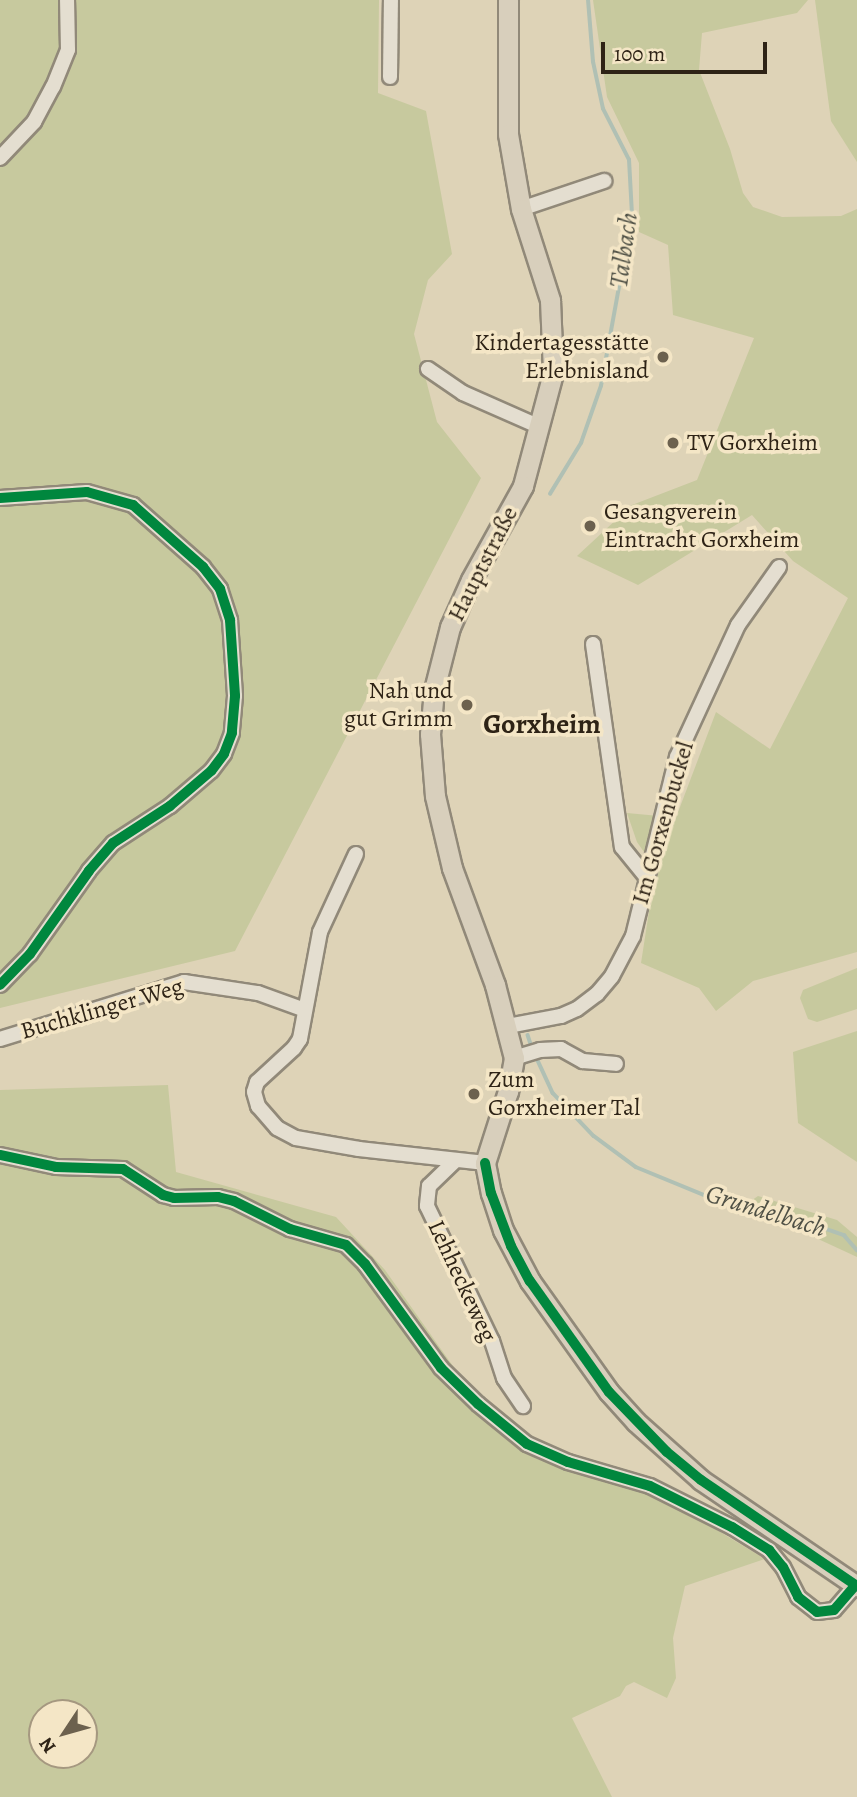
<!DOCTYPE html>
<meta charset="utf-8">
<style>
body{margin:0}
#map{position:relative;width:857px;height:1797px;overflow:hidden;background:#ded3b7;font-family:Alegreya,serif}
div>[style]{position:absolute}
.green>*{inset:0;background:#c7c99e}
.stream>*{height:3.5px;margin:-1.75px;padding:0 1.75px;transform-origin:1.75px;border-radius:1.75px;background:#b0c0b4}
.roads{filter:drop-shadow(2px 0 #918979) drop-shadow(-2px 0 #918979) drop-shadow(0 2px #918979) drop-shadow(0 -2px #918979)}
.minor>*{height:14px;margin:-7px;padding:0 7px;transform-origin:7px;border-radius:7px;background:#e4ded0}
.major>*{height:19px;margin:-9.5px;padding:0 9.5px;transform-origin:9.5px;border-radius:9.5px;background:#d8cfbc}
.cycleway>*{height:10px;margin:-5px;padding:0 5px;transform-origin:5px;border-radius:5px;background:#00873e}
.dots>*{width:19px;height:19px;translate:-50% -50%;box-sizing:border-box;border:4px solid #f4e6c6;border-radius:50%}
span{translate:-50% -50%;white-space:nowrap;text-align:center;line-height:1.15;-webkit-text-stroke:7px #f4e6c6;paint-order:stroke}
.poi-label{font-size:24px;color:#2e2316}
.right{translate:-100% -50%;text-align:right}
.left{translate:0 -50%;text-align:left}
.street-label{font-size:24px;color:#2e2316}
.water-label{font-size:26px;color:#4f5045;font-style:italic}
.quarter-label{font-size:28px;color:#2e2316;font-weight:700}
.north{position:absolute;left:28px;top:1699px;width:70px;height:70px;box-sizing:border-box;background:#f4e6c6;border:2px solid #a59880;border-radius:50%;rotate:234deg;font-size:19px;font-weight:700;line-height:28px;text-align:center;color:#2e2316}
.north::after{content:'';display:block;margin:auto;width:24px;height:32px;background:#6c614e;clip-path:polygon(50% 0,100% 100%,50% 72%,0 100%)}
.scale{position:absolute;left:601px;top:42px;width:166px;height:32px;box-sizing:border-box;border:4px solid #2e2316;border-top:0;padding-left:9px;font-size:21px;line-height:24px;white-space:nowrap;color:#2e2316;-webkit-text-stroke:5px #f4e6c6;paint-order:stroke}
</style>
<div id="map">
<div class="green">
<i style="clip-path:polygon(0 0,379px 0,378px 93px,426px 111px,452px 254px,428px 280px,414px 334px,437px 422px,481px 478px,235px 951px,0 1008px)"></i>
<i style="clip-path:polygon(593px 0,808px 0,797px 13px,702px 33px,699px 70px,730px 149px,743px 193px,753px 207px,782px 217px,841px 216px,857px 209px,857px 952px,753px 981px,716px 1011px,699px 988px,641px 963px,655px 873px,716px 712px,770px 749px,848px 598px,793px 561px,752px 515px,638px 585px,577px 556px,632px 505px,697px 480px,754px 338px,673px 315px,668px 245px,639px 232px,639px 163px,607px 97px)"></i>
<i style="clip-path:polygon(815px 0,857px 0,857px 162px,831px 121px)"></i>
<i style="clip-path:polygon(627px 813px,659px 816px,650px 850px,644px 852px,637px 842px)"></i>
<i style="clip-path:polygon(857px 968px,857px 1009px,817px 1022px,808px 1019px,800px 998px,803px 990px)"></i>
<i style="clip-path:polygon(857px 1031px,857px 1162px,798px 1123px,793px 1052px)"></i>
<i style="clip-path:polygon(evenodd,168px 1085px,176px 1172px,336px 1217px,385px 1270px,460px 1376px,503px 1416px,534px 1440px,593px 1461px,654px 1492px,765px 1559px,685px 1586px,673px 1638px,676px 1678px,667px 1698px,634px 1682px,626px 1686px,620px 1696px,572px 1718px,612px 1797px,0 1797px,0 1090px,168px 1085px,42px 1713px,84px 1713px,84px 1755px,42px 1755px,42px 1713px)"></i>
<i style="clip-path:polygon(758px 1196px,837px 1220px,857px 1237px,857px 1257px,745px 1205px)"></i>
</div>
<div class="stream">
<i style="left:550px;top:494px;width:60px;rotate:-58.7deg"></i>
<i style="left:581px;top:443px;width:60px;rotate:-70.7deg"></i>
<i style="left:601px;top:386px;width:174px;rotate:-79.7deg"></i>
<i style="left:632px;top:215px;width:55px;rotate:-93.1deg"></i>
<i style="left:629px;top:160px;width:57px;rotate:-117deg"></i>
<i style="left:603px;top:109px;width:48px;rotate:-102deg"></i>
<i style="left:593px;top:62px;width:62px;rotate:-94.6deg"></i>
<i style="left:528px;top:1035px;width:13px;rotate:72deg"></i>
<i style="left:535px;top:1054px;width:43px;rotate:65.2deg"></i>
<i style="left:553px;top:1093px;width:59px;rotate:46.4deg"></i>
<i style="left:594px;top:1136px;width:52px;rotate:36.4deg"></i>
<i style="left:636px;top:1167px;width:90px;rotate:22.3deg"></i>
<i style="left:719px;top:1201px;width:29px;rotate:2deg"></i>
<i style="left:748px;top:1202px;width:102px;rotate:19deg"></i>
<i style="left:844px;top:1235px;width:20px;rotate:49deg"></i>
</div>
<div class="roads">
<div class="minor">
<i style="left:390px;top:77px;width:77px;rotate:-89.3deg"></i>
<i style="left:0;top:158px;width:50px;rotate:-46.6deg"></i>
<i style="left:34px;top:122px;width:40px;rotate:-62deg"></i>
<i style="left:53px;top:87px;width:40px;rotate:-68deg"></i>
<i style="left:68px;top:50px;width:50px;rotate:-91.1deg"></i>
<i style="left:521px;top:209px;width:88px;rotate:-18.6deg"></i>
<i style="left:428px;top:369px;width:42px;rotate:34.4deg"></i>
<i style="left:463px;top:393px;width:84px;rotate:23.8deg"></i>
<i style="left:0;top:498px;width:87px;rotate:-3.9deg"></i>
<i style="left:87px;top:492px;width:48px;rotate:15.8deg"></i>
<i style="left:133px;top:505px;width:94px;rotate:41.5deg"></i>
<i style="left:203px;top:567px;width:28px;rotate:52deg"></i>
<i style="left:220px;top:589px;width:33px;rotate:72deg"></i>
<i style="left:230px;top:620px;width:76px;rotate:86.2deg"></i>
<i style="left:235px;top:696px;width:37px;rotate:95deg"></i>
<i style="left:232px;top:733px;width:22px;rotate:111deg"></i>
<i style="left:224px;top:754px;width:21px;rotate:127deg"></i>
<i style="left:211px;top:771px;width:54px;rotate:139.5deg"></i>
<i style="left:170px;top:806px;width:68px;rotate:147deg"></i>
<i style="left:113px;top:843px;width:37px;rotate:131deg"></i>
<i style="left:89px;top:871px;width:102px;rotate:125.4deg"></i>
<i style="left:30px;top:954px;width:43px;rotate:134.1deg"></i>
<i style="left:593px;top:644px;width:205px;rotate:81.9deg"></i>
<i style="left:622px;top:847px;width:40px;rotate:51deg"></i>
<i style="left:356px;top:854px;width:86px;rotate:114.8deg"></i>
<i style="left:320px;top:932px;width:109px;rotate:100.6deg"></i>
<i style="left:300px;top:1039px;width:11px;rotate:124deg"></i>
<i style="left:294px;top:1048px;width:50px;rotate:137.4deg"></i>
<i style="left:257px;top:1082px;width:10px;rotate:107deg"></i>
<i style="left:254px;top:1092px;width:15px;rotate:74deg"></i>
<i style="left:258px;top:1106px;width:29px;rotate:49deg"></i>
<i style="left:277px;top:1128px;width:21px;rotate:28deg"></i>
<i style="left:296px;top:1138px;width:64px;rotate:9.9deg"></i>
<i style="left:359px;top:1149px;width:127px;rotate:6.3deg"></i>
<i style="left:508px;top:1026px;width:54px;rotate:-10.7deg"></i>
<i style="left:561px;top:1016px;width:17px;rotate:-24deg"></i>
<i style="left:577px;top:1009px;width:25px;rotate:-37deg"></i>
<i style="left:597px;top:994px;width:23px;rotate:-50deg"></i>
<i style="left:612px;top:976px;width:45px;rotate:-62.3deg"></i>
<i style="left:633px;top:936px;width:184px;rotate:-76.2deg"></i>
<i style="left:677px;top:757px;width:145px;rotate:-65.2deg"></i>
<i style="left:738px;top:625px;width:71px;rotate:-54.7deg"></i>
<i style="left:0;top:1039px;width:193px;rotate:-17.2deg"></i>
<i style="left:184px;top:982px;width:75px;rotate:8.5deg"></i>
<i style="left:258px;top:993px;width:50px;rotate:19.9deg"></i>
<i style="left:514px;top:1058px;width:27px;rotate:-17deg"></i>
<i style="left:540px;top:1050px;width:21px;rotate:-3deg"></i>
<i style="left:561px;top:1049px;width:25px;rotate:29deg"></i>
<i style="left:583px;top:1061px;width:33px;rotate:5deg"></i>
<i style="left:0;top:1155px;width:57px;rotate:12.1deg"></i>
<i style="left:56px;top:1167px;width:67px;rotate:1.7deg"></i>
<i style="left:123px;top:1169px;width:48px;rotate:33deg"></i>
<i style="left:163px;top:1195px;width:11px;rotate:15deg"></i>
<i style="left:174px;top:1198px;width:44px;rotate:-1.3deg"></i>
<i style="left:218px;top:1197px;width:16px;rotate:14deg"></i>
<i style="left:234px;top:1201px;width:63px;rotate:26.6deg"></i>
<i style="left:290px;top:1229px;width:58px;rotate:15.9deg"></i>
<i style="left:346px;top:1245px;width:27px;rotate:45deg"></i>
<i style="left:365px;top:1264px;width:129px;rotate:53.8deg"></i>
<i style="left:441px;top:1368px;width:52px;rotate:44.2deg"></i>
<i style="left:478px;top:1404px;width:63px;rotate:39.2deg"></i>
<i style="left:527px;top:1444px;width:45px;rotate:23.7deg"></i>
<i style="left:568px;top:1462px;width:85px;rotate:16.3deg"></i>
<i style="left:650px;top:1486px;width:92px;rotate:26.6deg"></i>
<i style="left:732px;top:1527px;width:44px;rotate:31.9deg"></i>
<i style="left:769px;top:1550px;width:22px;rotate:51deg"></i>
<i style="left:783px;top:1567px;width:34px;rotate:63deg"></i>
<i style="left:798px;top:1597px;width:24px;rotate:38deg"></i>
<i style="left:817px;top:1612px;width:17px;rotate:-7deg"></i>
<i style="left:834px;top:1610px;width:33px;rotate:-49deg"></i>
<i style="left:455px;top:1161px;width:36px;rotate:136deg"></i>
<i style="left:429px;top:1186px;width:20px;rotate:96deg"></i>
<i style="left:427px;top:1206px;width:150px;rotate:64.3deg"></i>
<i style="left:492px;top:1341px;width:39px;rotate:72deg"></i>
<i style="left:504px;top:1378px;width:34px;rotate:56deg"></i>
</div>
<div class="major">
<i style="left:508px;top:0;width:134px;rotate:90deg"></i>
<i style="left:508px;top:134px;width:76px;rotate:80.2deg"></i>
<i style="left:521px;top:209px;width:96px;rotate:72.3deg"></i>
<i style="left:550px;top:300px;width:73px;rotate:87.6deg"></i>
<i style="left:553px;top:373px;width:117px;rotate:104.9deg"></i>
<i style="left:523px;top:486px;width:107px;rotate:119deg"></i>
<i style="left:471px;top:580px;width:51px;rotate:114.1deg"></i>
<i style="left:450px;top:627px;width:65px;rotate:104.3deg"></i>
<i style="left:434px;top:690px;width:44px;rotate:95.2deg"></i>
<i style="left:430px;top:734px;width:62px;rotate:85.4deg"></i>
<i style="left:435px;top:796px;width:74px;rotate:76.7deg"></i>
<i style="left:452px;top:868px;width:125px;rotate:69.8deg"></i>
<i style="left:495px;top:985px;width:75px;rotate:75.4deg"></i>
<i style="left:514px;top:1058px;width:34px;rotate:100deg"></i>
<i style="left:508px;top:1091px;width:76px;rotate:107.7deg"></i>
<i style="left:485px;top:1163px;width:31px;rotate:79deg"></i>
<i style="left:491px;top:1193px;width:39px;rotate:72deg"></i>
<i style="left:503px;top:1230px;width:58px;rotate:62.1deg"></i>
<i style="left:530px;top:1281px;width:136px;rotate:54.6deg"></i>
<i style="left:609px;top:1392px;width:40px;rotate:48deg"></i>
<i style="left:636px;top:1422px;width:87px;rotate:41.7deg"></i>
<i style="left:701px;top:1480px;width:189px;rotate:34.2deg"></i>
</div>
</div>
<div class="cycleway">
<i style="left:0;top:498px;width:87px;rotate:-3.9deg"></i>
<i style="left:87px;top:492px;width:48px;rotate:15.8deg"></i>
<i style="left:133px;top:505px;width:94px;rotate:41.5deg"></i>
<i style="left:203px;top:567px;width:28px;rotate:52deg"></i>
<i style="left:220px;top:589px;width:33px;rotate:72deg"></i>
<i style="left:230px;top:620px;width:76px;rotate:86.2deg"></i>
<i style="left:235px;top:696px;width:37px;rotate:95deg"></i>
<i style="left:232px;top:733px;width:22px;rotate:111deg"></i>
<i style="left:224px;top:754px;width:21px;rotate:127deg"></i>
<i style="left:211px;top:771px;width:54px;rotate:139.5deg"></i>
<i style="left:170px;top:806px;width:68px;rotate:147deg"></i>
<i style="left:113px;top:843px;width:37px;rotate:131deg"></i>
<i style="left:89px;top:871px;width:102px;rotate:125.4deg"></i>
<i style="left:30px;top:954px;width:43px;rotate:134.1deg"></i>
<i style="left:0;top:1155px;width:57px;rotate:12.1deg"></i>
<i style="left:56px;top:1167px;width:67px;rotate:1.7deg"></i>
<i style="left:123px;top:1169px;width:48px;rotate:33deg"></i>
<i style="left:163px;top:1195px;width:11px;rotate:15deg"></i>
<i style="left:174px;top:1198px;width:44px;rotate:-1.3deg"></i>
<i style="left:218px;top:1197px;width:16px;rotate:14deg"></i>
<i style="left:234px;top:1201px;width:63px;rotate:26.6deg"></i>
<i style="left:290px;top:1229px;width:58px;rotate:15.9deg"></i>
<i style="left:346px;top:1245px;width:27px;rotate:45deg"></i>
<i style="left:365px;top:1264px;width:129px;rotate:53.8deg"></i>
<i style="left:441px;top:1368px;width:52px;rotate:44.2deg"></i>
<i style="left:478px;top:1404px;width:63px;rotate:39.2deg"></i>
<i style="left:527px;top:1444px;width:45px;rotate:23.7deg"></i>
<i style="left:568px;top:1462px;width:85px;rotate:16.3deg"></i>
<i style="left:650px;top:1486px;width:92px;rotate:26.6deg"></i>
<i style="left:732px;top:1527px;width:44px;rotate:31.9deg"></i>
<i style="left:769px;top:1550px;width:22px;rotate:51deg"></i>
<i style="left:783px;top:1567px;width:34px;rotate:63deg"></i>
<i style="left:798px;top:1597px;width:24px;rotate:38deg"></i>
<i style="left:817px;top:1612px;width:17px;rotate:-7deg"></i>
<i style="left:834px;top:1610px;width:33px;rotate:-49deg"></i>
<i style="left:485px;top:1163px;width:31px;rotate:79deg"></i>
<i style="left:491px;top:1193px;width:57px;rotate:69.3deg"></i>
<i style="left:511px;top:1246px;width:40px;rotate:62deg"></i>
<i style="left:530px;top:1281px;width:136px;rotate:54.6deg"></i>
<i style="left:609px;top:1392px;width:83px;rotate:46deg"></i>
<i style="left:667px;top:1452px;width:44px;rotate:39.5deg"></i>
<i style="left:701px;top:1480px;width:189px;rotate:34.2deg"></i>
</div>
<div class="dots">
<i style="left:663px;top:357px;background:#6c614e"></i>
<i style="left:673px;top:443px;background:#6c614e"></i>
<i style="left:590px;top:526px;background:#6c614e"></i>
<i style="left:467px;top:705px;background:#6c614e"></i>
<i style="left:474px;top:1094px;background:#6c614e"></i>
</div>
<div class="poi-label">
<span class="right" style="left:649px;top:357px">Kindertagesstätte<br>Erlebnisland</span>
<span class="left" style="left:687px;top:443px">TV Gorxheim</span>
<span class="left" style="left:604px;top:526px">Gesangverein<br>Eintracht Gorxheim</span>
<span class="right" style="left:453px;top:705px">Nah und<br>gut Grimm</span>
<span class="left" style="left:488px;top:1094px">Zum<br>Gorxheimer Tal</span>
</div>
<div class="street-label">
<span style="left:483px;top:564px;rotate:-63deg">Hauptstraße</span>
<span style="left:663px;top:823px;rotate:-74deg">Im Gorxenbuckel</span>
<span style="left:102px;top:1009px;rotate:-16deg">Buchklinger Weg</span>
<span style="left:462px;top:1281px;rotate:65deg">Lehheckeweg</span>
</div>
<div class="water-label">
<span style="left:624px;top:250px;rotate:-82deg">Talbach</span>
<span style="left:766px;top:1211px;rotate:17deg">Grundelbach</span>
</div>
<div class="quarter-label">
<span style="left:542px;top:724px">Gorxheim</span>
</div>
<div class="north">N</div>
<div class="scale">100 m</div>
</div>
